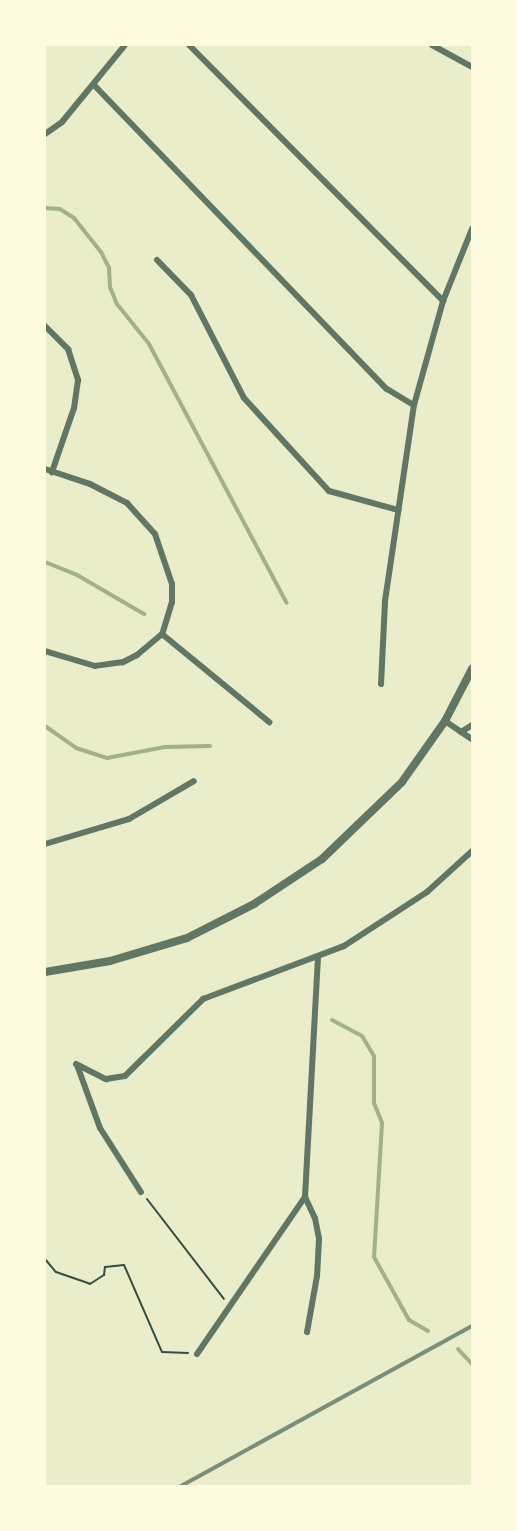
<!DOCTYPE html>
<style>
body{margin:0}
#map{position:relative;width:517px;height:1531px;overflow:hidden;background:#e9edc9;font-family:Jost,sans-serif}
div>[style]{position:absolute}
.stream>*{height:4px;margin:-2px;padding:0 2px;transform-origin:2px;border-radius:2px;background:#a3b18a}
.path>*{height:2px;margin:-1px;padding:0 1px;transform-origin:1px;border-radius:1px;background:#344e41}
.minor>*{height:6px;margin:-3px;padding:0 3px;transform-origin:3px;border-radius:3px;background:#617663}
.tertiary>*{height:8px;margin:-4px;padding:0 4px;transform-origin:4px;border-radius:4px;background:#617663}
.rail>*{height:4px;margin:-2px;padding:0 2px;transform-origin:2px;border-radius:2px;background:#7c8e77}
span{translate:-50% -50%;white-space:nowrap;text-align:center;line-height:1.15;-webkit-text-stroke:4.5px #fefae0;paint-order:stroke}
.frame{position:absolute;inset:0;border:46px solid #fefae0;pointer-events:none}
</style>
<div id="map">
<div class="stream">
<i style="left:45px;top:208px;width:15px;rotate:4deg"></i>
<i style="left:60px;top:209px;width:17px;rotate:33deg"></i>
<i style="left:74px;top:218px;width:43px;rotate:51.5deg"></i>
<i style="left:101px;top:252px;width:18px;rotate:63deg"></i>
<i style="left:109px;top:268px;width:19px;rotate:87deg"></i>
<i style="left:110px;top:287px;width:18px;rotate:68deg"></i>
<i style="left:117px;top:304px;width:51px;rotate:51.3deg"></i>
<i style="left:149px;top:344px;width:293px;rotate:62deg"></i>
<i style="left:45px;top:562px;width:35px;rotate:22deg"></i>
<i style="left:77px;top:575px;width:78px;rotate:30.2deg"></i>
<i style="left:45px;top:726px;width:38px;rotate:35deg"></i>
<i style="left:76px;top:748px;width:33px;rotate:18deg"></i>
<i style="left:107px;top:758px;width:59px;rotate:-10.7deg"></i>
<i style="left:165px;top:747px;width:45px;rotate:-1.3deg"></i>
<i style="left:332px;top:1020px;width:34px;rotate:28deg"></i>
<i style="left:362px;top:1036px;width:23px;rotate:59deg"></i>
<i style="left:374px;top:1056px;width:47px;rotate:90deg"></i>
<i style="left:374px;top:1103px;width:22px;rotate:68deg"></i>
<i style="left:382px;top:1123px;width:134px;rotate:93.4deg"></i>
<i style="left:374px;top:1257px;width:72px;rotate:60.9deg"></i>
<i style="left:409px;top:1320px;width:22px;rotate:30deg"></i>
<i style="left:458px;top:1349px;width:21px;rotate:47deg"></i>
</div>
<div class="path">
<i style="left:147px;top:1199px;width:126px;rotate:52.4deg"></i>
<i style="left:45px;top:1259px;width:17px;rotate:50deg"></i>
<i style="left:56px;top:1272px;width:36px;rotate:19deg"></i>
<i style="left:90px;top:1284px;width:17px;rotate:-33deg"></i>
<i style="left:104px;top:1275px;width:8px;rotate:-83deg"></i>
<i style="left:105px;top:1267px;width:19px;rotate:-6deg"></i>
<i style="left:124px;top:1265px;width:95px;rotate:66.4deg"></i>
<i style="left:162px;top:1352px;width:26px;rotate:2deg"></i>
</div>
<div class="minor">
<i style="left:189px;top:45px;width:361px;rotate:45.2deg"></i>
<i style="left:432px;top:45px;width:46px;rotate:28.8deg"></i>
<i style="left:94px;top:85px;width:422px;rotate:46.1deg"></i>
<i style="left:387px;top:389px;width:31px;rotate:31deg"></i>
<i style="left:45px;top:134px;width:21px;rotate:-35deg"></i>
<i style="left:62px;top:122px;width:99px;rotate:-50.7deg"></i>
<i style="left:157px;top:260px;width:49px;rotate:45.8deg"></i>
<i style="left:191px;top:295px;width:116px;rotate:62.8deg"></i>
<i style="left:244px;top:398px;width:126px;rotate:47.6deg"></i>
<i style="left:329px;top:491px;width:72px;rotate:15.4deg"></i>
<i style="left:45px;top:326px;width:33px;rotate:45deg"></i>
<i style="left:68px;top:349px;width:33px;rotate:72deg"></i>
<i style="left:78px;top:380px;width:28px;rotate:98deg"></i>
<i style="left:74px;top:408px;width:68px;rotate:109deg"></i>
<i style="left:45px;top:469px;width:47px;rotate:18.4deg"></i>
<i style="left:90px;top:484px;width:42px;rotate:27.2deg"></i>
<i style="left:127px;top:503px;width:42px;rotate:47.9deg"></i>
<i style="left:155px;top:534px;width:53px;rotate:71.2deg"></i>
<i style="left:172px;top:584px;width:18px;rotate:90deg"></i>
<i style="left:172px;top:602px;width:34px;rotate:107deg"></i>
<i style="left:162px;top:634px;width:33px;rotate:140deg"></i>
<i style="left:137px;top:655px;width:16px;rotate:153deg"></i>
<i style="left:123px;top:662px;width:28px;rotate:172deg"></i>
<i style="left:95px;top:666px;width:52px;rotate:-163.3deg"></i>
<i style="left:162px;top:634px;width:139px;rotate:39.4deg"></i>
<i style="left:381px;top:684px;width:83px;rotate:-87.2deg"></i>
<i style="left:385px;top:601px;width:198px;rotate:-81.6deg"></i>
<i style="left:414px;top:405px;width:108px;rotate:-74.4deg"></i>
<i style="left:443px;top:301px;width:78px;rotate:-68.1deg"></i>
<i style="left:445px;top:721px;width:32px;rotate:34deg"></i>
<i style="left:461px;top:732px;width:13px;rotate:-32deg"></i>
<i style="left:45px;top:844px;width:88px;rotate:-16.6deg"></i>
<i style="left:129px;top:819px;width:75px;rotate:-30.3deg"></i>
<i style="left:76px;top:1064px;width:34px;rotate:27deg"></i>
<i style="left:106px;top:1079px;width:19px;rotate:-9deg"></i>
<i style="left:125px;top:1076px;width:110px;rotate:-44.6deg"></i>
<i style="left:203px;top:999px;width:151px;rotate:-20.6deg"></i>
<i style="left:344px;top:946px;width:99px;rotate:-33deg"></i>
<i style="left:427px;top:892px;width:61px;rotate:-42.3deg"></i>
<i style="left:77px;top:1065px;width:67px;rotate:69.9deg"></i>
<i style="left:100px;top:1128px;width:76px;rotate:57.4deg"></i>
<i style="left:305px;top:1197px;width:23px;rotate:65deg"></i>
<i style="left:315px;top:1218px;width:21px;rotate:79deg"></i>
<i style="left:319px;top:1239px;width:37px;rotate:93deg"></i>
<i style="left:317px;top:1276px;width:57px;rotate:100.1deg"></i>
<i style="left:197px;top:1354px;width:191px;rotate:-55.5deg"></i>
<i style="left:305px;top:1197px;width:241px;rotate:-86.9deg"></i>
</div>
<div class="tertiary">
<i style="left:45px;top:972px;width:66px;rotate:-9.6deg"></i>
<i style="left:110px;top:961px;width:80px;rotate:-16.6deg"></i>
<i style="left:187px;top:938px;width:75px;rotate:-26.9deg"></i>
<i style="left:254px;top:904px;width:82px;rotate:-33.5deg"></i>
<i style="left:322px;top:859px;width:111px;rotate:-43.9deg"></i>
<i style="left:402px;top:782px;width:75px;rotate:-54.8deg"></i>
<i style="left:445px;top:721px;width:59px;rotate:-62.6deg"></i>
</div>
<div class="rail">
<i style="left:181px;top:1486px;width:332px;rotate:-28.8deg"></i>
</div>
<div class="frame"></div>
</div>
